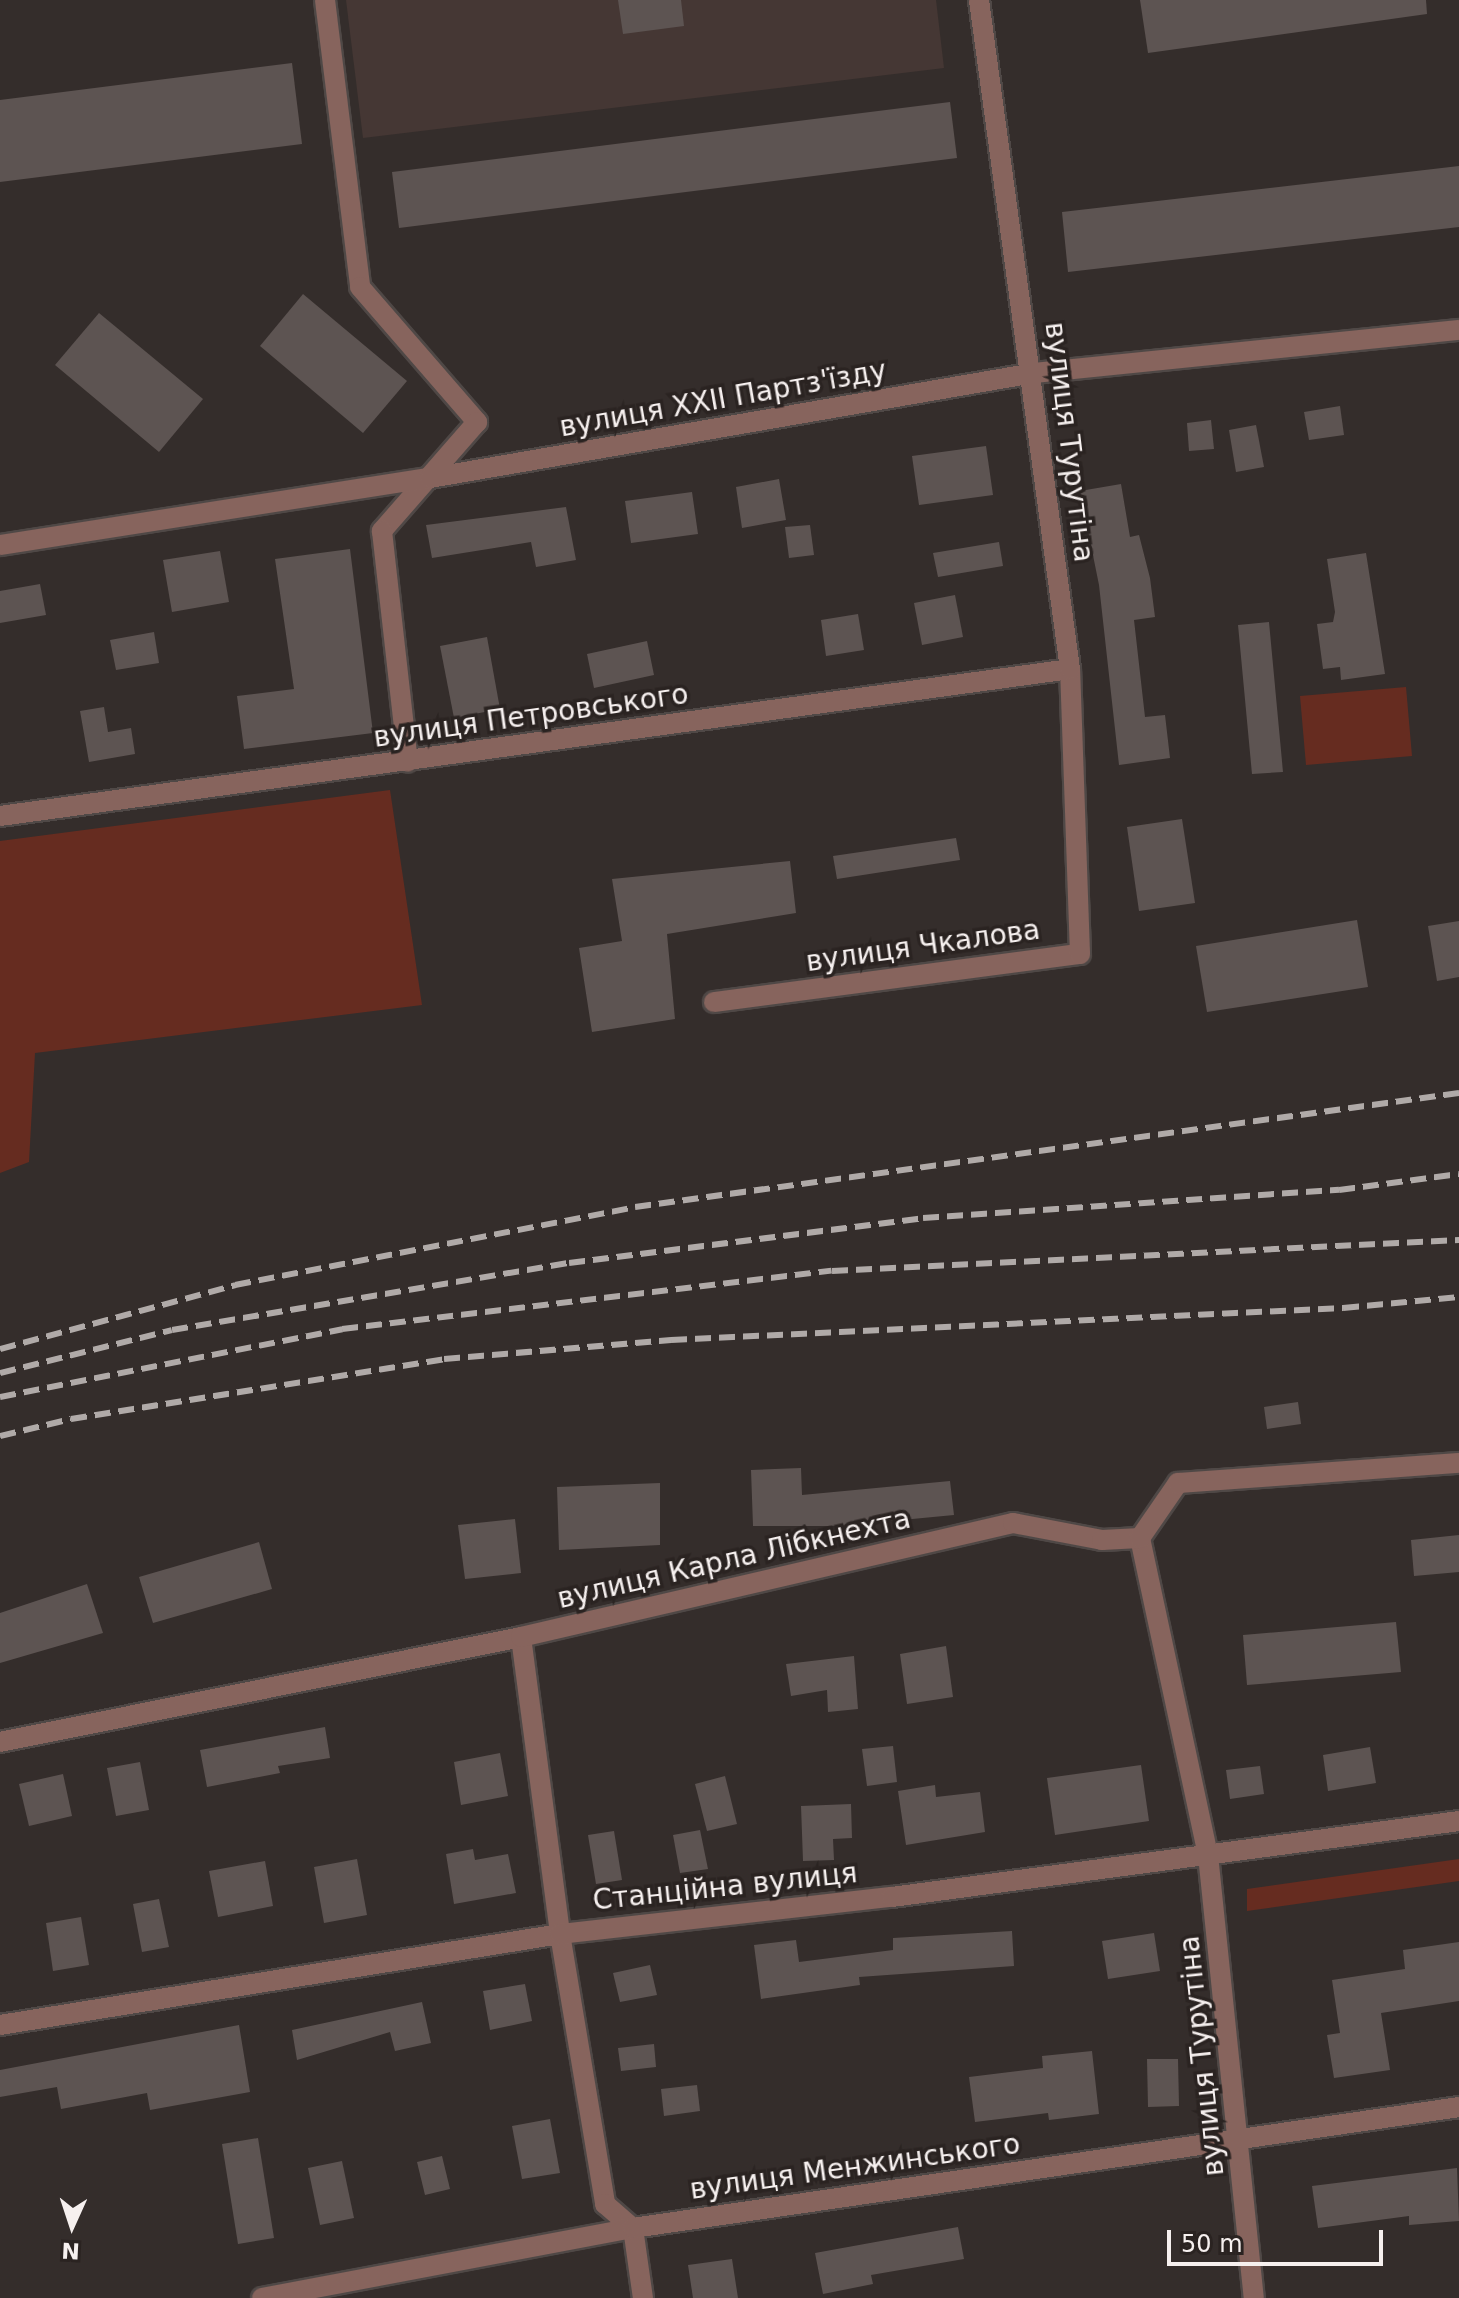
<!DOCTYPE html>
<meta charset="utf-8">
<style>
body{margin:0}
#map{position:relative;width:1459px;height:2298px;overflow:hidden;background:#342d2b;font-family:"DejaVu Sans",sans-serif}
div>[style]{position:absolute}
.built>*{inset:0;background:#453734}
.green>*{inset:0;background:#662c20}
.building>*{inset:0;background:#5d5452}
.roads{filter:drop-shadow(2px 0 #4f4846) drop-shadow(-2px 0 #4f4846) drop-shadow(0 2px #4f4846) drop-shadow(0 -2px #4f4846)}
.minor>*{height:20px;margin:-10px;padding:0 10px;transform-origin:10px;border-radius:10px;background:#87645d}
.rail>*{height:6px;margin-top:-3px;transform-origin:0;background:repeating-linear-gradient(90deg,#b0aaa8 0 16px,transparent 0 24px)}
span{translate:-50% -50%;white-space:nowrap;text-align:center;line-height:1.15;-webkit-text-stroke:7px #2a2321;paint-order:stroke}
.street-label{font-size:28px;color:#f6f0ef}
.north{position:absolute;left:32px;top:2186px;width:80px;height:80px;-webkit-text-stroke:6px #2a2321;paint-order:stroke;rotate:183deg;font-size:22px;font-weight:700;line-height:32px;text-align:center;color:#f6f0ef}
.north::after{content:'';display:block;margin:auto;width:28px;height:36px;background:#f6f0ef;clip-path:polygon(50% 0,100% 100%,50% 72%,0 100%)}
.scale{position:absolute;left:1167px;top:2230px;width:216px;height:36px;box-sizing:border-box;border:4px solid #f6f0ef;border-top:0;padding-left:10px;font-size:24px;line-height:28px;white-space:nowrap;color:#f6f0ef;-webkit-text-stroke:6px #2a2321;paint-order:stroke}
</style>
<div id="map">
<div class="built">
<i style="clip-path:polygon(346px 0,936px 0,944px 68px,363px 138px)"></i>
</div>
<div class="green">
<i style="clip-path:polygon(1406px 687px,1412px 756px,1306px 765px,1300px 696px)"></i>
<i style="clip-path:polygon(390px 790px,422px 1005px,35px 1053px,29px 1162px,0 1173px,0 841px)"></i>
<i style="clip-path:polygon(1459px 1859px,1459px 1881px,1247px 1911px,1247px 1889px)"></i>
</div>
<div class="building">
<i style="clip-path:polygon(618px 0,681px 0,684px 26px,623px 34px)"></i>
<i style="clip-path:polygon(1140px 0,1426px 0,1427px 14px,1148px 53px)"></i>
<i style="clip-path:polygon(292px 63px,302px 144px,0 182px,0 100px)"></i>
<i style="clip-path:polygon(950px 102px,957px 158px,399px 228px,392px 172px)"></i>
<i style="clip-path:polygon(1459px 166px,1459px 227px,1068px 272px,1062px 212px)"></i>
<i style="clip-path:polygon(303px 294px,407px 381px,363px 433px,260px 346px)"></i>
<i style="clip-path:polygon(99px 313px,203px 399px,159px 452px,55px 365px)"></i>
<i style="clip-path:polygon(1340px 406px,1344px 435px,1309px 440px,1304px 412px)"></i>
<i style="clip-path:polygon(1211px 420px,1214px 449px,1189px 451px,1187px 423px)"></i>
<i style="clip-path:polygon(1256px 425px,1264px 467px,1236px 472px,1229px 430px)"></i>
<i style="clip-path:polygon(986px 446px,993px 495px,919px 505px,912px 456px)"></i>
<i style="clip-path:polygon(779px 479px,786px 520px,742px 528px,736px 487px)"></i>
<i style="clip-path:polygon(1121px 484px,1130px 537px,1139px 535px,1150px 578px,1155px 617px,1134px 620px,1145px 717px,1165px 715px,1170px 758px,1119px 765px,1099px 585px,1080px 491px)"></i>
<i style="clip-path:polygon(692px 492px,698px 534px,631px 543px,625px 501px)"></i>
<i style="clip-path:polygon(566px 507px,576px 560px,536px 567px,531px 542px,432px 558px,426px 525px)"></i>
<i style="clip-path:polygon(810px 525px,814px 555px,789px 558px,785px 527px)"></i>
<i style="clip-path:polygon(999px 542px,1003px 566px,938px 577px,933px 553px)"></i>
<i style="clip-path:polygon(350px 549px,373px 733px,244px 749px,237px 696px,294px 689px,275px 559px)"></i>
<i style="clip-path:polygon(220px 551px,229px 602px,172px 612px,163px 560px)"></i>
<i style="clip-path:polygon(1366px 553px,1385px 674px,1341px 680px,1340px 667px,1323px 669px,1317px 624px,1333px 622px,1335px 612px,1327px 559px)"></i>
<i style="clip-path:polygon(40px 584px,46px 615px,0 623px,0 591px)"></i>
<i style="clip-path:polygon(955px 595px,963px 637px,922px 645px,914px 603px)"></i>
<i style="clip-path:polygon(858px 614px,864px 650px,826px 656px,821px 620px)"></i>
<i style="clip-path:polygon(1269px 622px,1283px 772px,1252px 774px,1238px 625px)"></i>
<i style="clip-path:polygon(154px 632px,159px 663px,116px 670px,110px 640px)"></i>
<i style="clip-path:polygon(487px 637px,500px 709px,454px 718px,440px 646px)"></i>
<i style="clip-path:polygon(647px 641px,654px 675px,594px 688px,587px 654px)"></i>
<i style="clip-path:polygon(104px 707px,108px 732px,131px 728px,135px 754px,89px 762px,80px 711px)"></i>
<i style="clip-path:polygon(1182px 819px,1195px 903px,1139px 911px,1127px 827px)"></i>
<i style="clip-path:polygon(956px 838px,960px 860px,837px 879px,833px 856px)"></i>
<i style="clip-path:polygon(790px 861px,796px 913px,667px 934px,675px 1019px,592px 1032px,579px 948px,622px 941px,612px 879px)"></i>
<i style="clip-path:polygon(1357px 920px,1368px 987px,1207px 1012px,1196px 946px)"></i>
<i style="clip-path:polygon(1459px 921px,1459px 977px,1437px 981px,1428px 926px)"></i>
<i style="clip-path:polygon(1298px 1402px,1301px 1424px,1267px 1429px,1264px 1407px)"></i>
<i style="clip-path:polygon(801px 1468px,802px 1495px,950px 1481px,954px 1515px,839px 1526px,753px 1526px,751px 1470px)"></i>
<i style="clip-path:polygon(660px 1483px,660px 1545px,559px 1550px,557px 1487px)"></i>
<i style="clip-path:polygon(515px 1519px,521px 1573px,465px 1579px,458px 1525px)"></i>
<i style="clip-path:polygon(1459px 1535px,1459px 1572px,1414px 1576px,1411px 1540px)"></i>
<i style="clip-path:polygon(259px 1542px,272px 1589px,153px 1623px,139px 1577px)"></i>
<i style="clip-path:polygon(87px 1584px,103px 1633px,0 1663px,0 1613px)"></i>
<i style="clip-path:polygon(1396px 1622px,1401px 1672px,1247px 1685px,1243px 1635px)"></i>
<i style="clip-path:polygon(946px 1646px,953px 1697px,907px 1704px,900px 1654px)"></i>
<i style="clip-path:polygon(854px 1656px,858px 1709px,828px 1712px,827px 1690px,791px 1696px,786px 1664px)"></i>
<i style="clip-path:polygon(325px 1727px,330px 1758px,278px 1766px,280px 1773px,207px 1787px,200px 1750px)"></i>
<i style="clip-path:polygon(893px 1746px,897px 1782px,867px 1786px,862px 1749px)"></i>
<i style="clip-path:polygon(1370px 1747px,1376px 1783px,1328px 1791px,1323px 1755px)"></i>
<i style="clip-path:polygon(500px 1753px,508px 1796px,461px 1805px,454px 1762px)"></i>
<i style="clip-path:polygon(140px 1762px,149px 1810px,116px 1816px,107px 1768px)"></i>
<i style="clip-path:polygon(1141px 1765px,1149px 1821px,1055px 1835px,1047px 1778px)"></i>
<i style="clip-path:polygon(1260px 1766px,1264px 1794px,1230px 1799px,1226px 1770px)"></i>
<i style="clip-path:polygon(63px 1774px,72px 1816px,29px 1826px,19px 1784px)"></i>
<i style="clip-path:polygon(725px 1776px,737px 1824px,707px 1831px,695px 1784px)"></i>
<i style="clip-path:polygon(935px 1785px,936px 1797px,980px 1792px,985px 1832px,906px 1845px,898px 1791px)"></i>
<i style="clip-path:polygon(851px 1804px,852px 1838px,833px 1839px,834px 1860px,803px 1861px,801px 1806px)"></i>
<i style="clip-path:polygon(700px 1830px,708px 1869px,680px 1873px,673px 1835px)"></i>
<i style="clip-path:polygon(614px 1831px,622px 1880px,596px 1884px,588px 1835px)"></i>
<i style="clip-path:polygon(473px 1849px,475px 1860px,508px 1854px,516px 1893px,454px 1904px,446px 1854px)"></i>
<i style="clip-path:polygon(357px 1859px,367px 1915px,324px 1923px,314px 1867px)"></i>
<i style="clip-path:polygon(265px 1861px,273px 1906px,218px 1917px,209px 1871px)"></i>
<i style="clip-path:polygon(159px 1899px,169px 1947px,142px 1952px,133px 1904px)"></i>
<i style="clip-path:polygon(81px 1917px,89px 1965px,53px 1971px,46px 1923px)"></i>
<i style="clip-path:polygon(1012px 1931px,1014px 1966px,859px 1977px,860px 1985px,761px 1999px,754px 1945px,796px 1940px,799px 1962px,893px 1950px,893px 1938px)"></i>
<i style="clip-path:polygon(1154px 1933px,1160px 1971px,1108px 1979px,1102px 1941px)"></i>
<i style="clip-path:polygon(1459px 1942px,1459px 2001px,1381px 2013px,1390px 2070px,1334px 2078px,1327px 2035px,1340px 2033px,1332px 1980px,1405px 1969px,1403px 1950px)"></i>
<i style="clip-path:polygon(650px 1965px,657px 1995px,620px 2002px,613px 1973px)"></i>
<i style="clip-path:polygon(525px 1984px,532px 2021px,490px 2030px,483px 1991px)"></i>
<i style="clip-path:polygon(422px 2002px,431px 2043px,395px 2051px,390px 2032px,297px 2060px,292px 2030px)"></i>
<i style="clip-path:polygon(239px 2025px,250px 2092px,150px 2110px,147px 2093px,61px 2109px,57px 2087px,0 2097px,0 2070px)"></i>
<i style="clip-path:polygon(654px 2044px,656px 2067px,621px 2071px,618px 2048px)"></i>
<i style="clip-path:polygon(1092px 2051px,1099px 2114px,1049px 2120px,1048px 2113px,975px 2122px,969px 2077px,1043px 2068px,1042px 2056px)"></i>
<i style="clip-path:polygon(1147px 2059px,1178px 2059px,1179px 2106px,1148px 2107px)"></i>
<i style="clip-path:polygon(697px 2085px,700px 2111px,664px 2116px,661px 2089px)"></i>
<i style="clip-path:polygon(550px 2119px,560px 2173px,522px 2179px,512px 2126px)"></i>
<i style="clip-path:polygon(258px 2138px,274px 2238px,238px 2244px,222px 2144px)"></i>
<i style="clip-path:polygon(442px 2156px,450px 2189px,425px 2195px,417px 2162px)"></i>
<i style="clip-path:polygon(342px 2161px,354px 2218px,320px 2225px,308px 2168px)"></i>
<i style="clip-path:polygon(1457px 2168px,1459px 2221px,1409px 2225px,1409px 2216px,1318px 2228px,1312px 2186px)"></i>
<i style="clip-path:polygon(958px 2227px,964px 2259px,871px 2275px,873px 2284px,823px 2294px,815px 2253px)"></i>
<i style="clip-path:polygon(732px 2259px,738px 2298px,693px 2298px,688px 2265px)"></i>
</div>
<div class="roads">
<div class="minor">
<i style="left:325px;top:0;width:289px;rotate:83deg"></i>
<i style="left:360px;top:287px;width:179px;rotate:49.1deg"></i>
<i style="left:477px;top:422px;width:145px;rotate:131.1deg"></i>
<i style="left:382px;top:531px;width:232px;rotate:83.6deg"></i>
<i style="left:0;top:545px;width:435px;rotate:-8.9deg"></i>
<i style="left:430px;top:478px;width:613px;rotate:-9.86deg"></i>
<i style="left:1034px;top:373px;width:427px;rotate:-5.8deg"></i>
<i style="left:0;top:816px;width:1080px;rotate:-7.82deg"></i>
<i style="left:714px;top:1002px;width:369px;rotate:-7.5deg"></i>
<i style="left:1080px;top:954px;width:285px;rotate:-92deg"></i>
<i style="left:1070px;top:669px;width:675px;rotate:-97.75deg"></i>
<i style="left:1140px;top:1538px;width:324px;rotate:77.9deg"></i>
<i style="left:1208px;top:1855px;width:445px;rotate:84.1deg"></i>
<i style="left:521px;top:1637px;width:300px;rotate:82.5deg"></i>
<i style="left:560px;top:1934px;width:274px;rotate:80.5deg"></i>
<i style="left:605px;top:2204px;width:37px;rotate:41deg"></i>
<i style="left:633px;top:2228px;width:71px;rotate:81.9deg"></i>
<i style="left:0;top:1742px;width:531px;rotate:-11.39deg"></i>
<i style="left:521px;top:1637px;width:505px;rotate:-13.05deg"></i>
<i style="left:1013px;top:1523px;width:91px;rotate:10.8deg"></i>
<i style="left:1102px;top:1540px;width:38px;rotate:-3deg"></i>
<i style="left:1140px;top:1538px;width:67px;rotate:-55.4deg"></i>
<i style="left:1178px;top:1483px;width:282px;rotate:-4.1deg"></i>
<i style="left:0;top:2025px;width:567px;rotate:-9.23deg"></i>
<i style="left:560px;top:1934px;width:334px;rotate:-6.4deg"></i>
<i style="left:892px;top:1897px;width:572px;rotate:-7.63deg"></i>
<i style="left:262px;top:2298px;width:378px;rotate:-10.7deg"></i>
<i style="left:633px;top:2228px;width:835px;rotate:-8.33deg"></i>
</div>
</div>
<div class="rail">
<i style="left:0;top:1349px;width:244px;rotate:-15.2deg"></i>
<i style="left:235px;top:1285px;width:408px;rotate:-11deg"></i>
<i style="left:635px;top:1207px;width:832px;rotate:-7.88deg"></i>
<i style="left:0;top:1373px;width:177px;rotate:-14deg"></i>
<i style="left:172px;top:1330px;width:403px;rotate:-9.6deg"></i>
<i style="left:569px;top:1263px;width:357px;rotate:-7.2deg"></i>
<i style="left:923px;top:1218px;width:417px;rotate:-3.9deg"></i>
<i style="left:1339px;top:1190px;width:121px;rotate:-7.6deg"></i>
<i style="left:0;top:1397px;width:349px;rotate:-11.2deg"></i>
<i style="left:342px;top:1329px;width:493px;rotate:-6.8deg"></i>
<i style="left:832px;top:1271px;width:628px;rotate:-2.83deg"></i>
<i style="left:0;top:1436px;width:73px;rotate:-13.5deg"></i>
<i style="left:71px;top:1419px;width:378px;rotate:-9.1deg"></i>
<i style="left:444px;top:1359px;width:228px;rotate:-4.8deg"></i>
<i style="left:671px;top:1340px;width:673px;rotate:-2.73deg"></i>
<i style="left:1343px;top:1308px;width:117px;rotate:-5.4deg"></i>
</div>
<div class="street-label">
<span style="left:723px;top:399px;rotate:-10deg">вулиця XXII Партз'їзду</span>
<span style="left:1069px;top:442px;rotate:83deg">вулиця Турутіна</span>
<span style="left:531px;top:716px;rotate:-8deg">вулиця Петровського</span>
<span style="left:923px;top:946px;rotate:-8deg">вулиця Чкалова</span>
<span style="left:734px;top:1559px;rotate:-13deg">вулиця Карла Лібкнехта</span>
<span style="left:725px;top:1887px;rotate:-6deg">Станційна вулиця</span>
<span style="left:1202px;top:2056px;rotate:-96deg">вулиця Турутіна</span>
<span style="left:855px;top:2167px;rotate:-8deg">вулиця Менжинського</span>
</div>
<div class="north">N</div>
<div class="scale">50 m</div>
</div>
